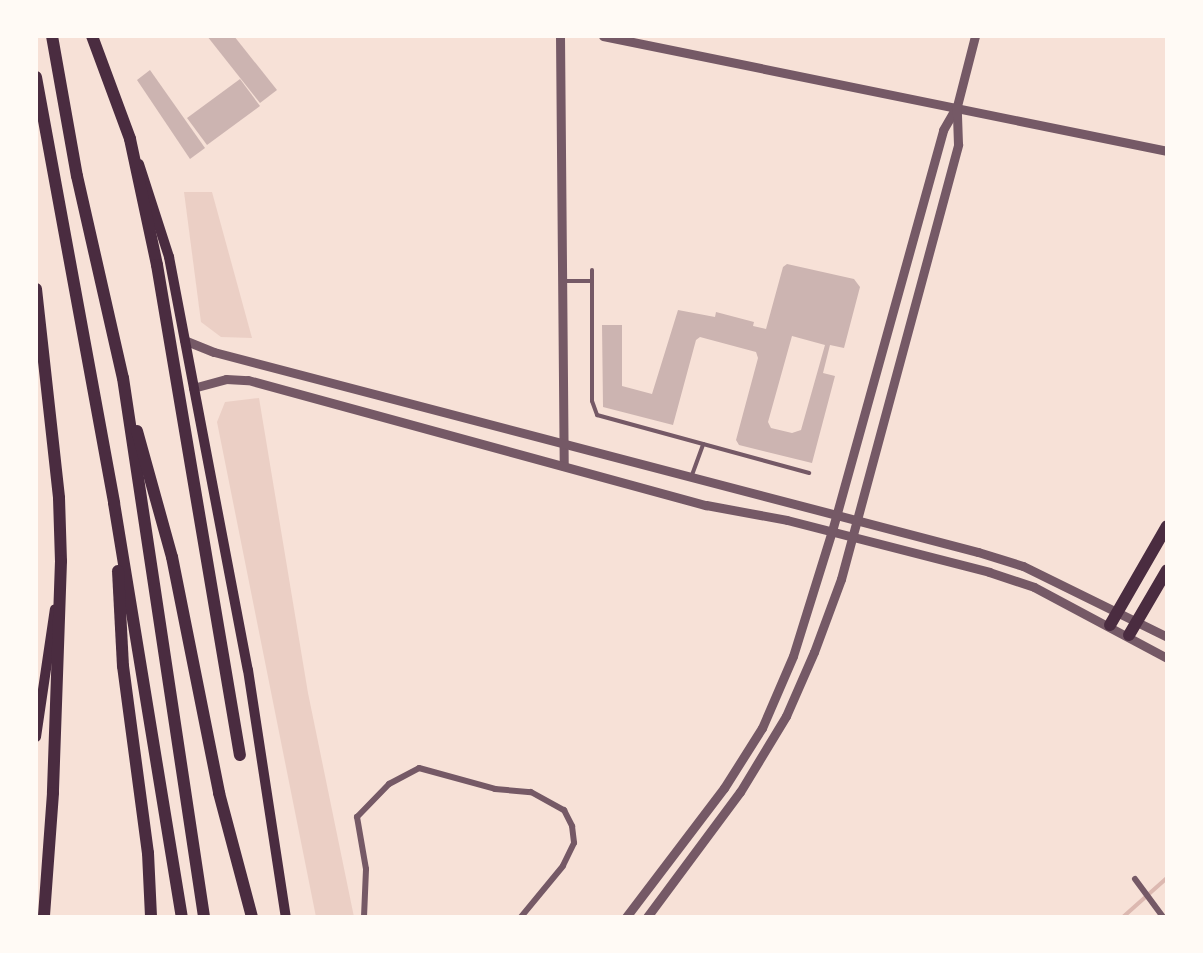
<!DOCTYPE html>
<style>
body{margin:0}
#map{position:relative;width:1203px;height:953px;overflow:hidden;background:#f7e1d7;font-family:"Public Sans",sans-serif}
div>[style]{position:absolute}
.green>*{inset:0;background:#ebcfc5}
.stream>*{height:4px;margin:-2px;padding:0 2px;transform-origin:2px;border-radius:2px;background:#dcb8b0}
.building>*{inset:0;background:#ccb4b1}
.service>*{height:4px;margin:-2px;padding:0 2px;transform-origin:2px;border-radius:2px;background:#755966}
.minor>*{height:6px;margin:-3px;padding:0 3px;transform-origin:3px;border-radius:3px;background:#755966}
.tertiary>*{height:9px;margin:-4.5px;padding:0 4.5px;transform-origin:4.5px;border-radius:4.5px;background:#755966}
.secondary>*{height:10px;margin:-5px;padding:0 5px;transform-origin:5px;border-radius:5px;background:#4a2c40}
.primary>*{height:12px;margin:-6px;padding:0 6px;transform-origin:6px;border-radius:6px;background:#4a2c40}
.trunk>*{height:12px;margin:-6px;padding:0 6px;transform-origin:6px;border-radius:6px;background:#4a2c40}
span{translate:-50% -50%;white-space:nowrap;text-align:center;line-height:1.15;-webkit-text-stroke:4.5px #fffaf5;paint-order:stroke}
.frame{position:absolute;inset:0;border:38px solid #fffaf5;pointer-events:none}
</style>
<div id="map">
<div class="green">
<i style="clip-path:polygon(184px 192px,212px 192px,252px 338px,221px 337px,201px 322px)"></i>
<i style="clip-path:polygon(259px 398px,308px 693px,354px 917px,316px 917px,217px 422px,225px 402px)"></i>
</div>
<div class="stream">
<i style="left:1123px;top:917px;width:59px;rotate:-41.6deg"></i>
</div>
<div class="building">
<i style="clip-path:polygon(207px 36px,234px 36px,277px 90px,260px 103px)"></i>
<i style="clip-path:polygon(150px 70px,205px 148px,190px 159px,137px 80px)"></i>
<i style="clip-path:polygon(240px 79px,260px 106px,207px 145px,187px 118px)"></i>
<i style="clip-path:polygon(evenodd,787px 264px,854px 279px,860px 287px,844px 348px,830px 345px,823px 373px,835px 376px,812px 463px,739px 445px,736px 440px,758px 358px,756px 352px,700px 337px,696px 340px,673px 425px,603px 407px,602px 325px,622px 325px,622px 386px,652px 394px,678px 310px,715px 317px,716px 312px,754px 322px,753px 326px,766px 329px,783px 267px,787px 264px,792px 336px,825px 345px,801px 430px,792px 433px,771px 428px,768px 422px,792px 336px)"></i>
</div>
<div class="service">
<i style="left:592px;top:270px;width:131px;rotate:90deg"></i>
<i style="left:592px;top:401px;width:15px;rotate:70deg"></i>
<i style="left:597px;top:415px;width:220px;rotate:15.3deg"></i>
<i style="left:563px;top:281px;width:29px"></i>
<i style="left:692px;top:475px;width:33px;rotate:-70deg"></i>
</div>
<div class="minor">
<i style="left:1135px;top:879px;width:47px;rotate:53.6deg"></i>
<i style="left:364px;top:917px;width:48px;rotate:-87.6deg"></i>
<i style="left:366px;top:869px;width:53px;rotate:-99.8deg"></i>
<i style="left:357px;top:817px;width:46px;rotate:-45.9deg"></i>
<i style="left:389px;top:784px;width:34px;rotate:-28deg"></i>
<i style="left:419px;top:768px;width:79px;rotate:15.4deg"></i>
<i style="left:495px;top:789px;width:36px;rotate:5deg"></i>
<i style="left:531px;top:792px;width:38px;rotate:29deg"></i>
<i style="left:564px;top:810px;width:18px;rotate:63deg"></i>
<i style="left:572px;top:826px;width:17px;rotate:83deg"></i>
<i style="left:574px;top:843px;width:25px;rotate:116deg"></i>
<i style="left:563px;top:866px;width:66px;rotate:129.5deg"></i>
</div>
<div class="tertiary">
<i style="left:560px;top:36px;width:430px;rotate:89.5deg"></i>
<i style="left:603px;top:36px;width:576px;rotate:11.52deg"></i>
<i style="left:184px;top:340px;width:32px;rotate:22deg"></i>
<i style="left:214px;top:352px;width:790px;rotate:14.67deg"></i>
<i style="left:978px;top:552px;width:47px;rotate:17.3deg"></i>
<i style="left:1023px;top:566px;width:161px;rotate:26.2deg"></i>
<i style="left:193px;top:388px;width:34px;rotate:-15deg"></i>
<i style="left:226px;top:379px;width:22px;rotate:3deg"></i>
<i style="left:248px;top:380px;width:475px;rotate:15.3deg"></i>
<i style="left:706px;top:505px;width:82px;rotate:10.5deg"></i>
<i style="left:787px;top:520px;width:209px;rotate:14.4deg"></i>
<i style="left:989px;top:572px;width:47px;rotate:18.4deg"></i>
<i style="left:1034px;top:587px;width:151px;rotate:28.1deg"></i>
<i style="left:626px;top:917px;width:162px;rotate:-52.8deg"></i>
<i style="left:724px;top:788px;width:71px;rotate:-57.7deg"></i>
<i style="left:762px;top:728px;width:78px;rotate:-66.7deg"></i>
<i style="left:793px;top:656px;width:131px;rotate:-72.7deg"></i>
<i style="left:832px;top:531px;width:416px;rotate:-74.5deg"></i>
<i style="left:943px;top:130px;width:28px;rotate:-60deg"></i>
<i style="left:957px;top:106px;width:72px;rotate:-75.6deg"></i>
<i style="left:647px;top:917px;width:156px;rotate:-53.4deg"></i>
<i style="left:740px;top:792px;width:89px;rotate:-58.8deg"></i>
<i style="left:786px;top:716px;width:70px;rotate:-66.4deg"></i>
<i style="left:814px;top:652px;width:78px;rotate:-69.7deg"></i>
<i style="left:841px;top:579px;width:450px;rotate:-74.9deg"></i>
<i style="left:958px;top:144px;width:38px;rotate:-92deg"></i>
</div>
<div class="secondary">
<i style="left:139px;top:164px;width:98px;rotate:72.1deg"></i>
<i style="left:169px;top:257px;width:420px;rotate:79.2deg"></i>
<i style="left:248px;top:670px;width:250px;rotate:81.3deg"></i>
<i style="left:36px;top:737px;width:129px;rotate:-81.6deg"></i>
</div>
<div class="primary">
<i style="left:92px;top:36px;width:110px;rotate:69.7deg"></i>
<i style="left:130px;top:139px;width:129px;rotate:77.9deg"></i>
<i style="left:157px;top:265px;width:497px;rotate:80.4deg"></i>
<i style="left:36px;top:289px;width:210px;rotate:83.7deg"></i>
<i style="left:59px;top:498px;width:63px;rotate:88.2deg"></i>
<i style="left:61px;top:561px;width:232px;rotate:92deg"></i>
<i style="left:53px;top:793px;width:124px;rotate:94.2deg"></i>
<i style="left:1110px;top:625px;width:114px;rotate:-60.1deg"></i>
<i style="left:1129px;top:635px;width:75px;rotate:-59.7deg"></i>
</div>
<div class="trunk">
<i style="left:52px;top:36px;width:142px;rotate:79.9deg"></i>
<i style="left:77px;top:176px;width:207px;rotate:77.2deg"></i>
<i style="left:123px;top:378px;width:545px;rotate:81.45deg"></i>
<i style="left:36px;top:77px;width:433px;rotate:79.6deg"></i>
<i style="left:114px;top:503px;width:420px;rotate:80.7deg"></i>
<i style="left:137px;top:431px;width:131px;rotate:74.5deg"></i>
<i style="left:172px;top:557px;width:241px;rotate:78.7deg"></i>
<i style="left:219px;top:793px;width:128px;rotate:75.1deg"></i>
<i style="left:118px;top:571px;width:95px;rotate:87deg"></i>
<i style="left:123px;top:666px;width:189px;rotate:82.4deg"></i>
<i style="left:148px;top:853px;width:64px;rotate:87.3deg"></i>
</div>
<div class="frame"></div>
</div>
